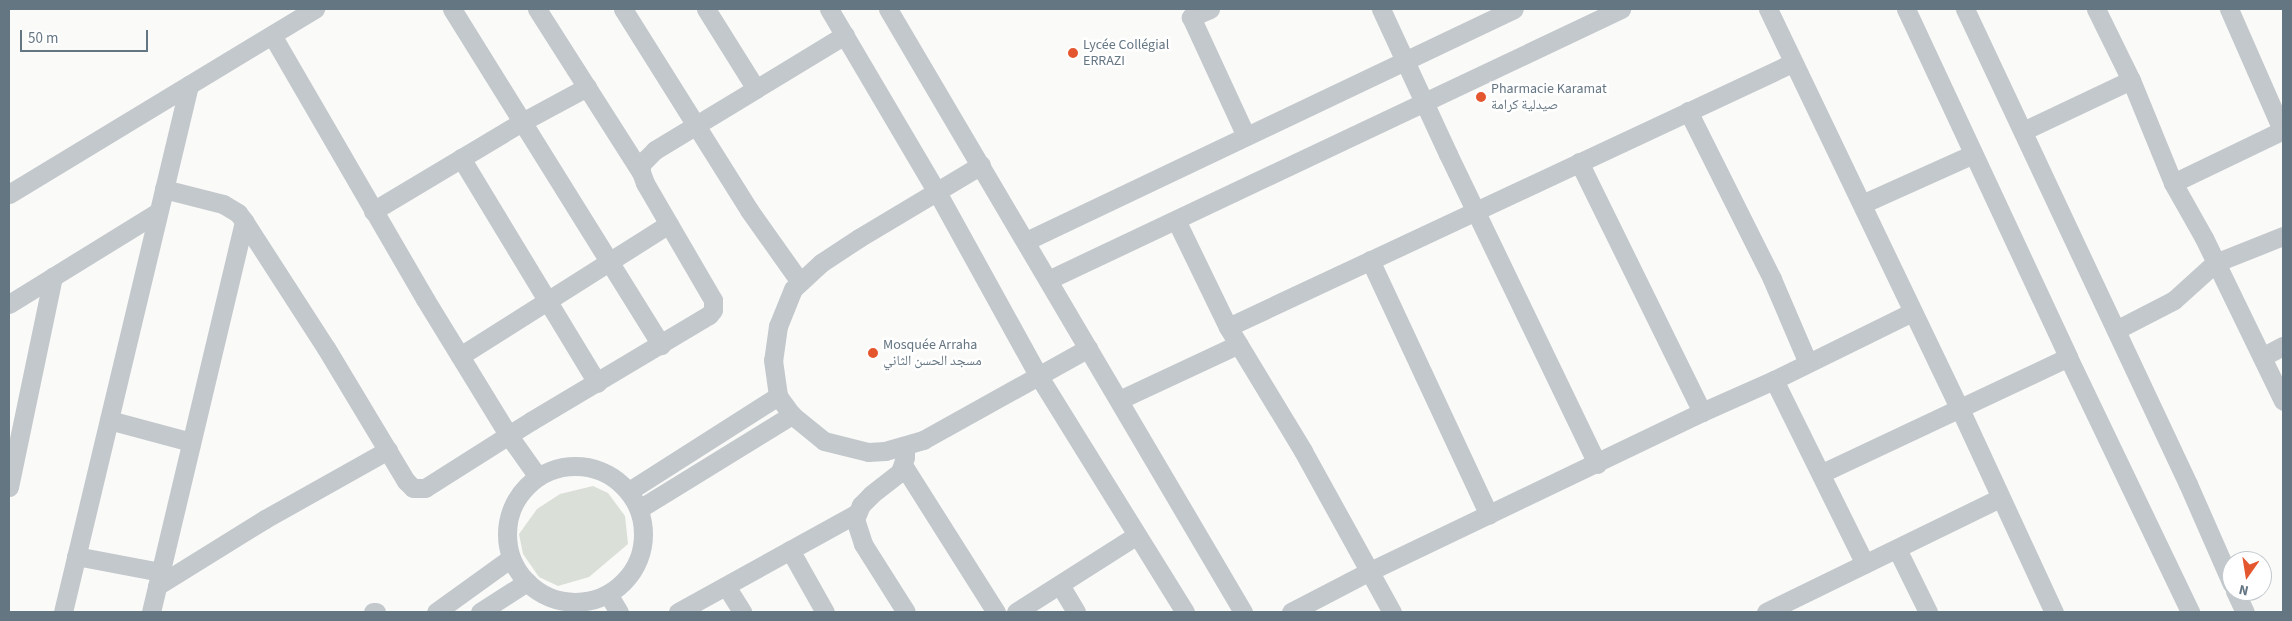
<!DOCTYPE html>
<meta charset="utf-8">
<style>
body{margin:0}
#map{position:relative;width:2292px;height:621px;overflow:hidden;background:#fafaf8;font-family:"Source Sans 3","Noto Naskh Arabic",sans-serif}
div>[style]{position:absolute}
.green>*{inset:0;background:#dadfd7}
.minor>*{height:19px;margin:-9.5px;padding:0 9.5px;transform-origin:9.5px;border-radius:9.5px;background:#c3c8cc}
.minor>.ring{margin:-9.5px;padding:0;box-sizing:content-box;background:none;border:19px solid #c3c8cc;border-radius:50%}
.dots>*{width:14px;height:14px;translate:-50% -50%;box-sizing:border-box;border:2px solid #fff;border-radius:50%}
span{translate:-50% -50%;white-space:nowrap;text-align:center;line-height:1.15;-webkit-text-stroke:5px #fff;paint-order:stroke}
.poi-label{font-size:14px;color:#657683}
.left{translate:0 -50%;text-align:left}
.frame{position:absolute;inset:0;border:10px solid #657683;pointer-events:none}
.north{position:absolute;left:2222px;top:551px;width:50px;height:50px;box-sizing:border-box;background:#fff;border:1px solid #c1c8cd;border-radius:50%;rotate:193deg;font-size:14px;font-weight:700;line-height:20px;text-align:center;color:#657683}
.north::after{content:'';display:block;margin:auto;width:18px;height:22px;background:#e4572e;clip-path:polygon(50% 0,100% 100%,50% 72%,0 100%)}
.scale{position:absolute;left:20px;top:30px;width:128px;height:22px;box-sizing:border-box;border:2px solid #657683;border-top:0;padding-left:6px;font-size:15px;line-height:18px;white-space:nowrap;color:#657683;-webkit-text-stroke:4px #fff;paint-order:stroke}
</style>
<div id="map">
<div class="green">
<i style="clip-path:polygon(593px 486px,608px 493px,625px 516px,628px 544px,589px 577px,558px 586px,539px 577px,523px 554px,519px 534px,537px 509px,560px 494px)"></i>
</div>
<div class="minor">
<i style="left:452px;top:9px;width:396px;rotate:58.1deg"></i>
<i style="left:537px;top:9px;width:193px;rotate:57.5deg"></i>
<i style="left:623px;top:9px;width:237px;rotate:57.9deg"></i>
<i style="left:749px;top:210px;width:88px;rotate:54.7deg"></i>
<i style="left:706px;top:9px;width:94px;rotate:58deg"></i>
<i style="left:829px;top:9px;width:212px;rotate:59.5deg"></i>
<i style="left:937px;top:192px;width:209px;rotate:61.1deg"></i>
<i style="left:1038px;top:375px;width:279px;rotate:58.2deg"></i>
<i style="left:888px;top:9px;width:700px;rotate:59.51deg"></i>
<i style="left:1210px;top:9px;width:21px;rotate:157deg"></i>
<i style="left:1191px;top:17px;width:131px;rotate:65.2deg"></i>
<i style="left:1381px;top:9px;width:160px;rotate:65.2deg"></i>
<i style="left:1448px;top:154px;width:344px;rotate:64.3deg"></i>
<i style="left:1768px;top:9px;width:444px;rotate:64.4deg"></i>
<i style="left:1960px;top:409px;width:224px;rotate:65.2deg"></i>
<i style="left:1906px;top:9px;width:384px;rotate:65deg"></i>
<i style="left:2068px;top:357px;width:283px;rotate:64.4deg"></i>
<i style="left:1965px;top:9px;width:525px;rotate:64.85deg"></i>
<i style="left:2188px;top:484px;width:109px;rotate:66.3deg"></i>
<i style="left:2096px;top:9px;width:79px;rotate:63.8deg"></i>
<i style="left:2131px;top:80px;width:111px;rotate:67.8deg"></i>
<i style="left:2173px;top:183px;width:63px;rotate:60.6deg"></i>
<i style="left:2204px;top:238px;width:181px;rotate:64.1deg"></i>
<i style="left:2229px;top:9px;width:132px;rotate:66.3deg"></i>
<i style="left:272px;top:35px;width:305px;rotate:59.9deg"></i>
<i style="left:425px;top:299px;width:161px;rotate:58.5deg"></i>
<i style="left:509px;top:436px;width:50px;rotate:54.7deg"></i>
<i style="left:1688px;top:111px;width:188px;rotate:63.4deg"></i>
<i style="left:1772px;top:279px;width:91px;rotate:66.8deg"></i>
<i style="left:2023px;top:131px;width:119px;rotate:-25.3deg"></i>
<i style="left:461px;top:158px;width:263px;rotate:58.8deg"></i>
<i style="left:1579px;top:162px;width:279px;rotate:63.8deg"></i>
<i style="left:981px;top:165px;width:142px;rotate:149.1deg"></i>
<i style="left:859px;top:238px;width:45px;rotate:146.7deg"></i>
<i style="left:821px;top:263px;width:38px;rotate:137deg"></i>
<i style="left:793px;top:289px;width:40px;rotate:112deg"></i>
<i style="left:778px;top:326px;width:34px;rotate:98deg"></i>
<i style="left:773px;top:360px;width:36px;rotate:82deg"></i>
<i style="left:778px;top:396px;width:24px;rotate:54deg"></i>
<i style="left:792px;top:415px;width:41px;rotate:39.1deg"></i>
<i style="left:824px;top:441px;width:45px;rotate:14deg"></i>
<i style="left:868px;top:452px;width:17px;rotate:-3deg"></i>
<i style="left:885px;top:451px;width:40px;rotate:-16deg"></i>
<i style="left:923px;top:440px;width:189px;rotate:-29.1deg"></i>
<i style="left:2173px;top:183px;width:122px;rotate:-25.7deg"></i>
<i style="left:9px;top:194px;width:358px;rotate:-31.2deg"></i>
<i style="left:1862px;top:204px;width:122px;rotate:-24.2deg"></i>
<i style="left:373px;top:211px;width:174px;rotate:-30.9deg"></i>
<i style="left:522px;top:122px;width:74px;rotate:-28.3deg"></i>
<i style="left:1176px;top:220px;width:119px;rotate:64.1deg"></i>
<i style="left:1228px;top:327px;width:145px;rotate:58.8deg"></i>
<i style="left:1303px;top:451px;width:184px;rotate:61.1deg"></i>
<i style="left:244px;top:221px;width:151px;rotate:57.2deg"></i>
<i style="left:326px;top:348px;width:155px;rotate:59deg"></i>
<i style="left:406px;top:481px;width:10px;rotate:45deg"></i>
<i style="left:413px;top:488px;width:12px"></i>
<i style="left:425px;top:488px;width:125px;rotate:-32.3deg"></i>
<i style="left:531px;top:421px;width:207px;rotate:-30.8deg"></i>
<i style="left:709px;top:315px;width:6px;rotate:-51deg"></i>
<i style="left:713px;top:310px;width:10px;rotate:-90deg"></i>
<i style="left:713px;top:300px;width:135px;rotate:-120.2deg"></i>
<i style="left:645px;top:183px;width:12px;rotate:-110deg"></i>
<i style="left:641px;top:172px;width:8px;rotate:-90deg"></i>
<i style="left:641px;top:164px;width:20px;rotate:-45deg"></i>
<i style="left:655px;top:150px;width:222px;rotate:-31.2deg"></i>
<i style="left:1026px;top:241px;width:540px;rotate:-25.43deg"></i>
<i style="left:1370px;top:260px;width:281px;rotate:65deg"></i>
<i style="left:1048px;top:280px;width:634px;rotate:-25.31deg"></i>
<i style="left:9px;top:304px;width:175px;rotate:-31.7deg"></i>
<i style="left:1228px;top:327px;width:623px;rotate:-25.08deg"></i>
<i style="left:2116px;top:330px;width:65px;rotate:-27.3deg"></i>
<i style="left:2174px;top:300px;width:55px;rotate:-42.1deg"></i>
<i style="left:2215px;top:263px;width:73px;rotate:-21.7deg"></i>
<i style="left:460px;top:356px;width:247px;rotate:-32.3deg"></i>
<i style="left:2262px;top:357px;width:24px;rotate:-28deg"></i>
<i style="left:1774px;top:380px;width:205px;rotate:63.7deg"></i>
<i style="left:1119px;top:400px;width:132px;rotate:-25deg"></i>
<i style="left:109px;top:420px;width:85px;rotate:15deg"></i>
<i style="left:905px;top:447px;width:10px;rotate:90deg"></i>
<i style="left:905px;top:457px;width:16px;rotate:108deg"></i>
<i style="left:900px;top:472px;width:37px;rotate:142deg"></i>
<i style="left:871px;top:495px;width:14px;rotate:135deg"></i>
<i style="left:861px;top:505px;width:15px;rotate:113deg"></i>
<i style="left:855px;top:519px;width:26px;rotate:72deg"></i>
<i style="left:863px;top:544px;width:80px;rotate:57.7deg"></i>
<i style="left:903px;top:465px;width:174px;rotate:57.7deg"></i>
<i class="ring" style="left:507px;top:466px;width:117px;height:117px"></i>
<i style="left:1822px;top:473px;width:272px;rotate:-25.2deg"></i>
<i style="left:9px;top:487px;width:215px;rotate:-78.2deg"></i>
<i style="left:629px;top:491px;width:177px;rotate:-32.5deg"></i>
<i style="left:639px;top:509px;width:180px;rotate:-31.6deg"></i>
<i style="left:1897px;top:549px;width:70px;rotate:63.8deg"></i>
<i style="left:790px;top:550px;width:71px;rotate:60.6deg"></i>
<i style="left:76px;top:556px;width:86px;rotate:10.7deg"></i>
<i style="left:1060px;top:585px;width:31px;rotate:59deg"></i>
<i style="left:157px;top:586px;width:127px;rotate:-31.8deg"></i>
<i style="left:265px;top:519px;width:141px;rotate:-29.3deg"></i>
<i style="left:726px;top:586px;width:31px;rotate:58deg"></i>
<i style="left:2235px;top:591px;width:23px;rotate:65deg"></i>
<i style="left:608px;top:594px;width:21px;rotate:59deg"></i>
<i style="left:63px;top:612px;width:542px;rotate:-76.55deg"></i>
<i style="left:151px;top:612px;width:402px;rotate:-76.6deg"></i>
<i style="left:244px;top:221px;width:10px;rotate:-127deg"></i>
<i style="left:238px;top:213px;width:17px;rotate:-149deg"></i>
<i style="left:223px;top:204px;width:61px;rotate:-165.7deg"></i>
<i style="left:373px;top:612px;width:3px"></i>
<i style="left:436px;top:612px;width:92px;rotate:-35.8deg"></i>
<i style="left:480px;top:612px;width:56px;rotate:-32.6deg"></i>
<i style="left:678px;top:612px;width:205px;rotate:-28.9deg"></i>
<i style="left:1016px;top:612px;width:143px;rotate:-32.5deg"></i>
<i style="left:1291px;top:612px;width:87px;rotate:-27.5deg"></i>
<i style="left:1368px;top:572px;width:370px;rotate:-25.6deg"></i>
<i style="left:1702px;top:412px;width:79px;rotate:-24deg"></i>
<i style="left:1774px;top:380px;width:154px;rotate:-26.2deg"></i>
<i style="left:1766px;top:612px;width:260px;rotate:-26deg"></i>
</div>
<div class="dots">
<i style="left:1073px;top:53px;background:#e4572e"></i>
<i style="left:1481px;top:97px;background:#e4572e"></i>
<i style="left:873px;top:353px;background:#e4572e"></i>
</div>
<div class="poi-label">
<span class="left" style="left:1083px;top:53px">Lycée Collégial<br>ERRAZI</span>
<span class="left" style="left:1491px;top:97px">Pharmacie Karamat<br>صيدلية كرامة</span>
<span class="left" style="left:883px;top:353px">Mosquée Arraha<br>مسجد الحسن الثاني</span>
</div>
<div class="frame"></div>
<div class="north">N</div>
<div class="scale">50 m</div>
</div>
